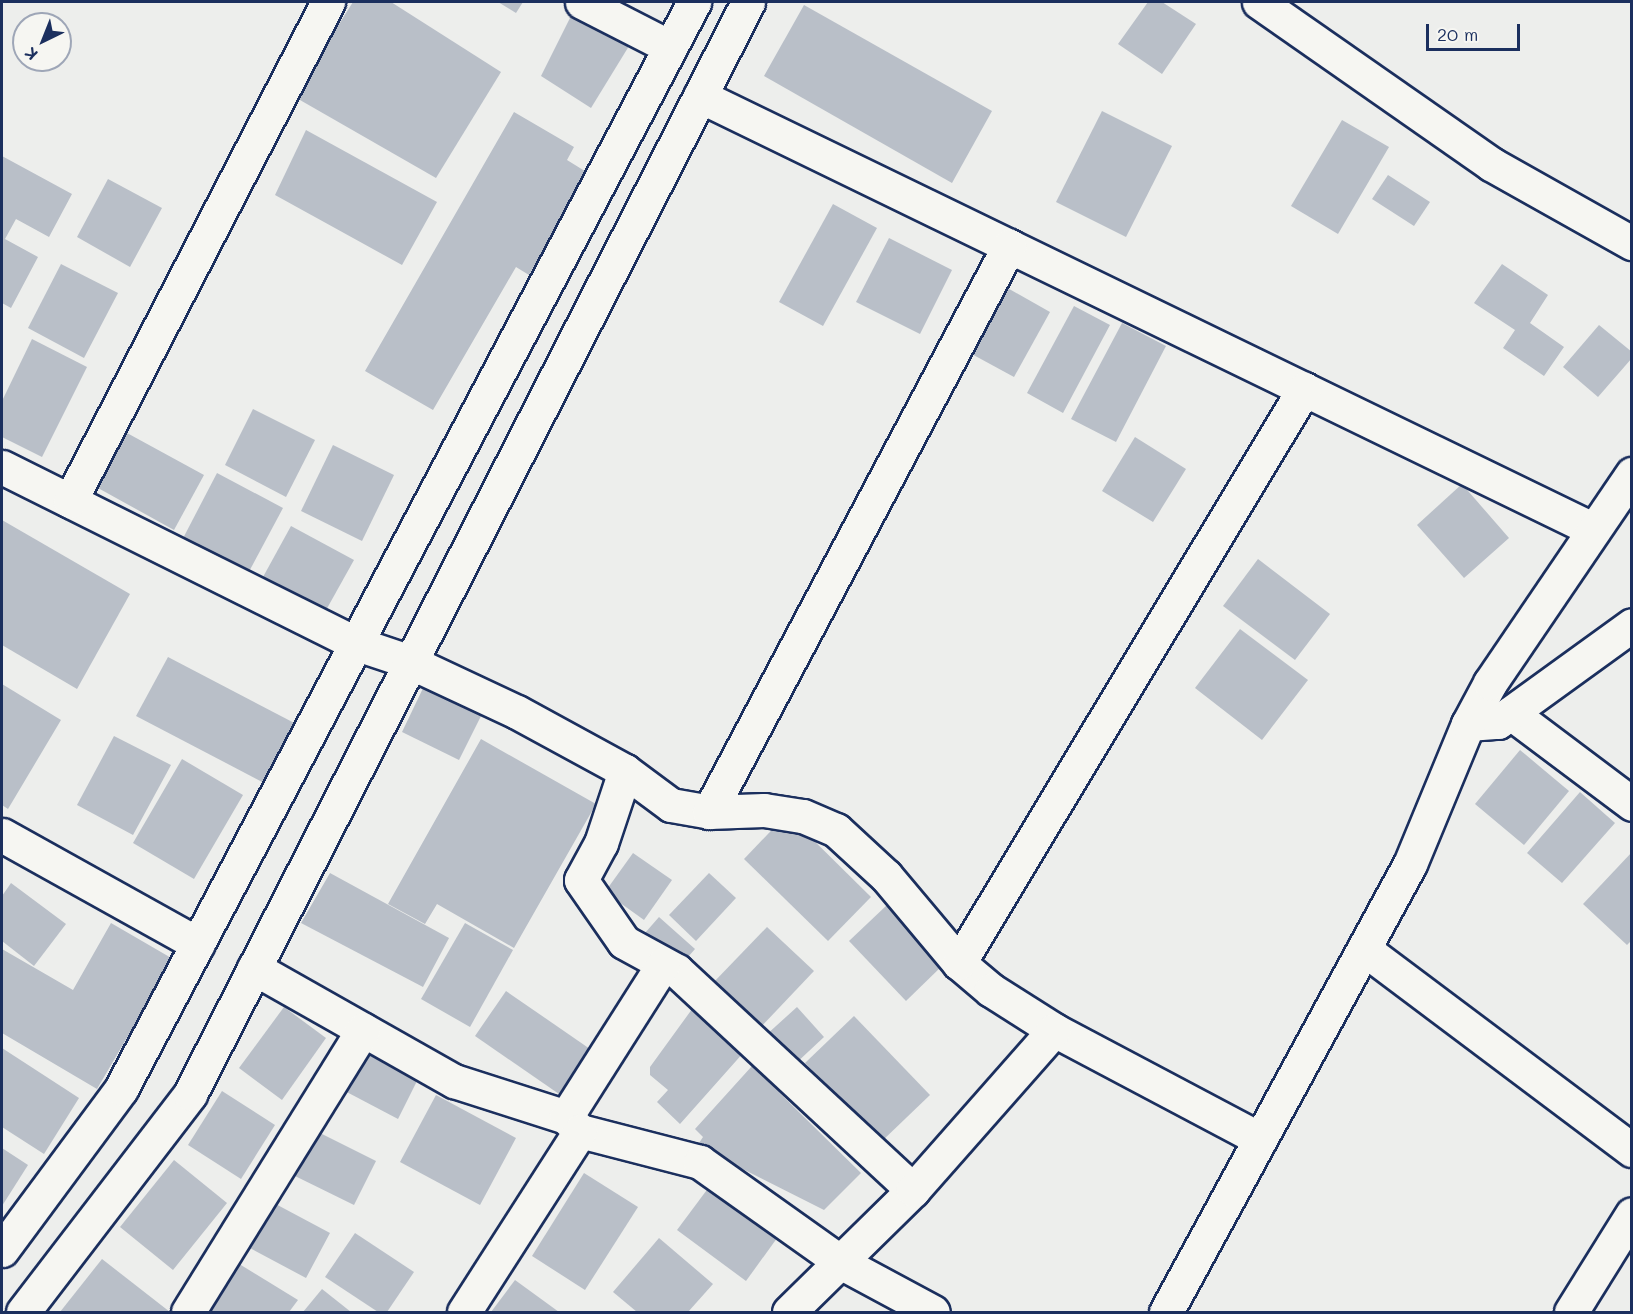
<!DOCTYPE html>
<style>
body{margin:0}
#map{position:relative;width:1633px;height:1314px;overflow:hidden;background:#edeeec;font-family:Mali,sans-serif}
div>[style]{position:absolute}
.building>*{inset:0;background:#b9bfc8}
.roads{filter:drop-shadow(2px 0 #1b2f5e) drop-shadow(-2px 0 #1b2f5e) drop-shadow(0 2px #1b2f5e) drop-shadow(0 -2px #1b2f5e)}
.minor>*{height:33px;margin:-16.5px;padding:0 16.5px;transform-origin:16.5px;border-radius:16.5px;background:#f6f6f2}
.major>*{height:33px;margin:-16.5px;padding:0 16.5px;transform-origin:16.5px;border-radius:16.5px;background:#f6f6f2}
span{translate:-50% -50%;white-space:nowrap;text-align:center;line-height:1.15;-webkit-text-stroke:4.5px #f6f6f2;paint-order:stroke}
.frame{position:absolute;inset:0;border:3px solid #1b2f5e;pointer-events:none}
.north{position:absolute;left:12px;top:12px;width:60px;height:60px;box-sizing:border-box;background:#f6f6f2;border:2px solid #9ea6b7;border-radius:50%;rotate:223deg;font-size:16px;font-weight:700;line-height:24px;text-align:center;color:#1b2f5e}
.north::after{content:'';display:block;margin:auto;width:21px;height:27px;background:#1b2f5e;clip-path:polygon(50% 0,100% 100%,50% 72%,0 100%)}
.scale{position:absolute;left:1426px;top:24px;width:94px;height:27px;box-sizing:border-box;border:3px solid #1b2f5e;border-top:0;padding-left:8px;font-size:18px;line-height:21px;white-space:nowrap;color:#1b2f5e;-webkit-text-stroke:4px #f6f6f2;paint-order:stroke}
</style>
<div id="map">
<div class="building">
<i style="clip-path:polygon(353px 2px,391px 2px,501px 72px,436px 178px,293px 96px)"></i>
<i style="clip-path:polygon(498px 2px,523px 2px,516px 13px)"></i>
<i style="clip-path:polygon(1148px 2px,1162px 2px,1196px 24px,1162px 74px,1118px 44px)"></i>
<i style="clip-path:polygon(804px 5px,992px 111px,952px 183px,764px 76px)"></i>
<i style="clip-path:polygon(571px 16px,629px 46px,591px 108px,541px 76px)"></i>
<i style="clip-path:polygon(1102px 111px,1172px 146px,1126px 237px,1056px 202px)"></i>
<i style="clip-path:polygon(514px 112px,574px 147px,567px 160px,588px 173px,529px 275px,516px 267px,433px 410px,365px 371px)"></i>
<i style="clip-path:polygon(1342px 120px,1389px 147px,1338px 234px,1291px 206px)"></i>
<i style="clip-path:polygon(306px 130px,437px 202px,402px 265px,275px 195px)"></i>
<i style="clip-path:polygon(2px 156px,72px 194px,49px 237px,16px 219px,5px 239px,38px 257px,11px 308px,2px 303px)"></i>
<i style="clip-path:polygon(1388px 175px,1430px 202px,1414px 226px,1372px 199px)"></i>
<i style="clip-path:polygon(108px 179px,162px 208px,130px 267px,77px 237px)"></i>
<i style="clip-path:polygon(833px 204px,877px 228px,823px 326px,779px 302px)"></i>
<i style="clip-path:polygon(889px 238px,952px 270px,920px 334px,856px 302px)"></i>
<i style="clip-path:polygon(61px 264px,118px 293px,84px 358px,28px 328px)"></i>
<i style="clip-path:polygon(1502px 264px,1548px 295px,1530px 323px,1564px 347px,1544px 376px,1503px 348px,1515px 330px,1474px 303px)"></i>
<i style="clip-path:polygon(1004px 286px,1050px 312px,1014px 377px,968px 352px)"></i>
<i style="clip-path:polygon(1074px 306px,1110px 325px,1063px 413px,1027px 393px)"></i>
<i style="clip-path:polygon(1122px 323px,1166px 346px,1116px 442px,1071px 419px)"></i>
<i style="clip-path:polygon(1599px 325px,1632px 352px,1632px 358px,1598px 397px,1563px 367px)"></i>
<i style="clip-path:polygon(32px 339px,87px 367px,42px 457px,2px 437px,2px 401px)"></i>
<i style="clip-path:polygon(253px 409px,315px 440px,286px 497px,225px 465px)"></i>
<i style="clip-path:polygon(127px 433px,204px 475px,174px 530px,98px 488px)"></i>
<i style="clip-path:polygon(1135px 437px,1186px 469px,1153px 522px,1102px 491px)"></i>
<i style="clip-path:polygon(333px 445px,394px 475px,362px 541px,301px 511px)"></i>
<i style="clip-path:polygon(217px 473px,283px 508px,244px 581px,179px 546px)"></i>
<i style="clip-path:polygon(1462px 484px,1509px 538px,1464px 578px,1417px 525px)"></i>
<i style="clip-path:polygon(2px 520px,130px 594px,77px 689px,2px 645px)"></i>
<i style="clip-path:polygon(291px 526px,354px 560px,325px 612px,263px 577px)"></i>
<i style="clip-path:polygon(1258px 559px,1330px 614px,1295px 660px,1223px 606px)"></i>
<i style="clip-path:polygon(1240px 629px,1308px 680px,1262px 740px,1195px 688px)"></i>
<i style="clip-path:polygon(168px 657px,302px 727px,270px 786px,136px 716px)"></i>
<i style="clip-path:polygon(426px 682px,484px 710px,459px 760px,402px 732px)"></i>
<i style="clip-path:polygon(2px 684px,61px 720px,8px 809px,2px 805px)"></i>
<i style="clip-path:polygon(114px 736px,171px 765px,133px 835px,77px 805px)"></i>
<i style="clip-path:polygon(481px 739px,596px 804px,514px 948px,437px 904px,425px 924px,388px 904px)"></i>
<i style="clip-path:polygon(1520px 750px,1569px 791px,1524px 845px,1475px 804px)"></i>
<i style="clip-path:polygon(182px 759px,243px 795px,194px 879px,133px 843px)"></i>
<i style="clip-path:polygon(1580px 792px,1615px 823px,1562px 883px,1527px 853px)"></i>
<i style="clip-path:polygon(787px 814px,871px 897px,828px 941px,744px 859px)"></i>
<i style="clip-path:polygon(1632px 852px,1632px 940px,1627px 945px,1583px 904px)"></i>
<i style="clip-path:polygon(633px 853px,672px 880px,644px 920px,605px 892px)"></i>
<i style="clip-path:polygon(330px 873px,449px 938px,423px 987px,301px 923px)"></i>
<i style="clip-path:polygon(709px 873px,736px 898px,696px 941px,669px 915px)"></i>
<i style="clip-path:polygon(11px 883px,66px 924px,34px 966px,2px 941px,2px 896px)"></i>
<i style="clip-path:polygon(887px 905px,944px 964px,906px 1001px,849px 941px)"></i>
<i style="clip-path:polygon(659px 917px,695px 949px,681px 965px,645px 933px)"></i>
<i style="clip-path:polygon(111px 923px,173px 959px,97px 1089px,2px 1033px,2px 949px,73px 990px)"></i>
<i style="clip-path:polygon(465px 923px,513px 950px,470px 1027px,421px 999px)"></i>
<i style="clip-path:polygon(767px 927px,814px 971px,759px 1029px,712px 984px)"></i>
<i style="clip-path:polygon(506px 991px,590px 1049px,559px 1094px,475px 1036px)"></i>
<i style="clip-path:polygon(695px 1005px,744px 1052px,680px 1124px,657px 1102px,668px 1090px,650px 1075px,650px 1067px)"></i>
<i style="clip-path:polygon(284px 1007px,326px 1038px,282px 1100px,239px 1068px)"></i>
<i style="clip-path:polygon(797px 1007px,824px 1037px,793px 1066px,765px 1036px)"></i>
<i style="clip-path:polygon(854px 1016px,930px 1095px,881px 1142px,805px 1063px)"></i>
<i style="clip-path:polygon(365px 1041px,422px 1071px,398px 1119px,341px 1089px)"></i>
<i style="clip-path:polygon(2px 1048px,79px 1098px,44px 1154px,2px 1127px)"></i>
<i style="clip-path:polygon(752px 1066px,861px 1173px,824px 1210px,697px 1146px,703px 1137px,695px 1129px)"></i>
<i style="clip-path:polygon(222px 1091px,275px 1125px,241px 1179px,188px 1145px)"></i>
<i style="clip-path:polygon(436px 1095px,516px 1138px,480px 1205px,400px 1162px)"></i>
<i style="clip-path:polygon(316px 1131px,376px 1161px,354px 1205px,295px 1176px)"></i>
<i style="clip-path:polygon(2px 1148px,28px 1165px,2px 1206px)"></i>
<i style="clip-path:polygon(174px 1160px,227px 1203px,173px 1270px,120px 1227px)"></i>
<i style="clip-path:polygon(584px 1173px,638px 1207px,585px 1290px,532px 1256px)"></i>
<i style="clip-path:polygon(712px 1183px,780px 1234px,746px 1281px,677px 1230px)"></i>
<i style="clip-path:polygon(270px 1201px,330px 1233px,306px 1278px,246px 1246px)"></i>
<i style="clip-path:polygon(355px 1233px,414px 1272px,387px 1312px,378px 1312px,325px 1277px)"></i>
<i style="clip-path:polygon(659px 1238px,713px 1284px,688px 1312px,637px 1312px,613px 1292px)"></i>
<i style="clip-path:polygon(102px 1259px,170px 1312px,60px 1312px)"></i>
<i style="clip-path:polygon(236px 1262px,298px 1300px,289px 1312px,209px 1312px)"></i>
<i style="clip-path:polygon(515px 1280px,559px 1312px,491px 1312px)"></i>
<i style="clip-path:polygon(322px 1289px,351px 1312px,303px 1312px)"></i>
</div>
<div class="roads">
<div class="minor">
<i style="left:582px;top:2px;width:99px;rotate:27.1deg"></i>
<i style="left:1259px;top:2px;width:283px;rotate:34.9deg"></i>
<i style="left:1491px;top:164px;width:162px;rotate:29.3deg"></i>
<i style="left:700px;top:96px;width:992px;rotate:25.89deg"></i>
<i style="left:2px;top:467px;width:397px;rotate:26.5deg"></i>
<i style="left:357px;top:644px;width:54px;rotate:18.4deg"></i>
<i style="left:408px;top:661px;width:120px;rotate:25.1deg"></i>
<i style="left:517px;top:712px;width:123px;rotate:28.6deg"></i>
<i style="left:625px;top:771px;width:57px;rotate:36.5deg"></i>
<i style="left:671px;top:805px;width:39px;rotate:10deg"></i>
<i style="left:709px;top:812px;width:55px;rotate:-2.1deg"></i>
<i style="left:764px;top:810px;width:39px;rotate:9deg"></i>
<i style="left:803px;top:816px;width:36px;rotate:23deg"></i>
<i style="left:836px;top:830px;width:68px;rotate:42.6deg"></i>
<i style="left:886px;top:876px;width:114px;rotate:50deg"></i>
<i style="left:959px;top:963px;width:42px;rotate:40.2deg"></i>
<i style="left:991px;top:990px;width:75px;rotate:32.4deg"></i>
<i style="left:1054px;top:1030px;width:233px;rotate:27.9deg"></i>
<i style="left:70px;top:501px;width:562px;rotate:-62.66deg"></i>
<i style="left:1511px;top:713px;width:151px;rotate:36.9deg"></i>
<i style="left:1468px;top:724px;width:30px;rotate:-4deg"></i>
<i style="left:1498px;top:722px;width:165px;rotate:-35.9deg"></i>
<i style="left:625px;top:771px;width:76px;rotate:108.4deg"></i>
<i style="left:601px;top:843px;width:42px;rotate:118.4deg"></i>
<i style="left:581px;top:880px;width:75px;rotate:55.3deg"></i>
<i style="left:624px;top:942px;width:60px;rotate:28.7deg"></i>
<i style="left:677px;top:971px;width:322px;rotate:42.9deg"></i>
<i style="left:709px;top:812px;width:641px;rotate:-62.07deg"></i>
<i style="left:2px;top:835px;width:224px;rotate:29.1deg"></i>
<i style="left:1364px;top:949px;width:335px;rotate:36.9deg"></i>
<i style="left:959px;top:963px;width:670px;rotate:-58.99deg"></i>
<i style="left:254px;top:968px;width:230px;rotate:29.5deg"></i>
<i style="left:454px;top:1081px;width:118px;rotate:17.8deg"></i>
<i style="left:566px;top:1117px;width:20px;rotate:45deg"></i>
<i style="left:580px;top:1131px;width:124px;rotate:14.5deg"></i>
<i style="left:700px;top:1162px;width:174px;rotate:35.4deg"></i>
<i style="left:842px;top:1263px;width:103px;rotate:28.3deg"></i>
<i style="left:566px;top:1117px;width:181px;rotate:-57.6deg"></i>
<i style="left:188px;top:1312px;width:332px;rotate:-58.2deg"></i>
<i style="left:464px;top:1312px;width:215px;rotate:-57.3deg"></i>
<i style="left:789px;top:1312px;width:174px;rotate:-44.5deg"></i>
<i style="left:913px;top:1190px;width:213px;rotate:-48.6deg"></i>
<i style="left:1166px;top:1312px;width:510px;rotate:-61.43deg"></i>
<i style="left:1410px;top:864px;width:152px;rotate:-67.5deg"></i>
<i style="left:1468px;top:724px;width:47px;rotate:-61.8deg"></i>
<i style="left:1490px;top:683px;width:253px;rotate:-55.8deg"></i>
<i style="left:1571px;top:1312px;width:115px;rotate:-58.1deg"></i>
</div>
<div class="major">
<i style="left:2px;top:1250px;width:200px;rotate:-53.5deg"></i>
<i style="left:121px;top:1089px;width:1229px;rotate:-62.2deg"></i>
<i style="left:23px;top:1312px;width:275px;rotate:-52.5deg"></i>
<i style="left:190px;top:1094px;width:1226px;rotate:-62.93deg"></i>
</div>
</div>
<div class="frame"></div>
<div class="north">K</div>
<div class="scale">20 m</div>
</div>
